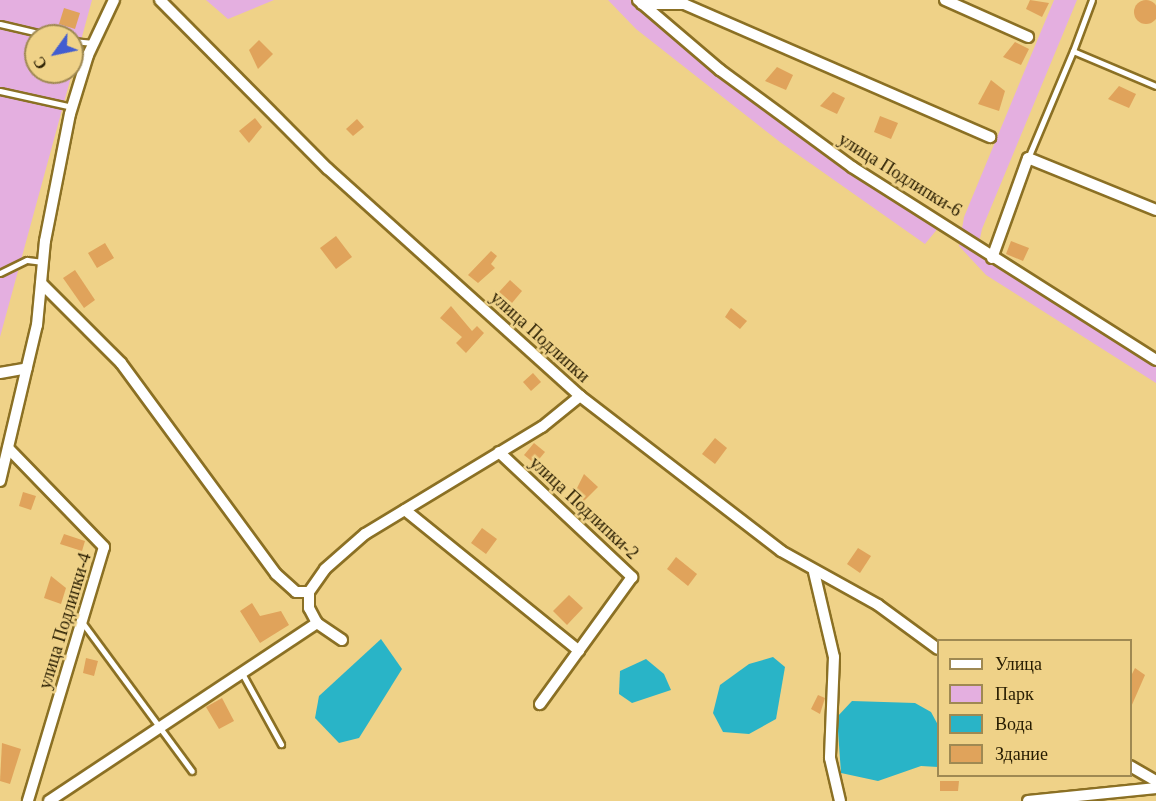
<!DOCTYPE html>
<meta charset="utf-8">
<style>
body{margin:0}
#map{position:relative;width:1156px;height:801px;overflow:hidden;background:#efd288;font-family:Georgia,serif}
div>[style]{position:absolute}
.green>*{inset:0;background:#e4afe0}
.water>*{inset:0;background:#29b4c7}
.building>*{inset:0;background:#e0a35b}
.round{border-radius:50%}
.roads{filter:drop-shadow(2px 0 #8b7024) drop-shadow(-2px 0 #8b7024) drop-shadow(0 2px #8b7024) drop-shadow(0 -2px #8b7024)}
.lane>*{height:5px;margin:-2.5px;padding:0 2.5px;transform-origin:2.5px;border-radius:2.5px;background:#fff}
.street>*{height:10px;margin:-5px;padding:0 5px;transform-origin:5px;border-radius:5px;background:#fff}
span{translate:-50% -50%;white-space:nowrap;text-align:center;line-height:1.15;-webkit-text-stroke:5px #efd288;paint-order:stroke}
.street-label{font-size:18px;color:#271c00}
.legend{position:absolute;left:937px;top:639px;width:195px;height:138px;box-sizing:border-box;background:#efd288;border:2px solid #9f8952;margin:0;padding:8px 10px;list-style:none;font-size:18px;color:#271c00}
.legend li{display:flex;align-items:center;gap:12px;height:30px}
.legend b{width:30px;border:2px solid #9f8952}
.north{position:absolute;left:24px;top:24px;width:60px;height:60px;box-sizing:border-box;background:#efd288;border:2px solid #9f8952;border-radius:50%;rotate:237deg;font-size:16px;font-weight:700;line-height:24px;text-align:center;color:#271c00}
.north::after{content:'';display:block;margin:auto;width:21px;height:27px;background:#425dd0;clip-path:polygon(50% 0,100% 100%,50% 72%,0 100%)}
</style>
<div id="map">
<div class="green">
<i style="clip-path:polygon(evenodd,0 0,92px 0,0 337px,0 0,36px 36px,72px 36px,72px 72px,36px 72px,36px 36px)"></i>
<i style="clip-path:polygon(206px 0,274px 0,228px 19px)"></i>
<i style="clip-path:polygon(608px 0,630px 0,789px 129px,939px 227px,925px 244px,780px 142px,636px 29px)"></i>
<i style="clip-path:polygon(1054px 0,1077px 0,982px 229px,977px 252px,1156px 363px,1156px 383px,986px 275px,959px 246px,964px 217px)"></i>
</div>
<div class="water">
<i style="clip-path:polygon(381px 639px,402px 669px,359px 738px,339px 743px,315px 718px,319px 696px)"></i>
<i style="clip-path:polygon(773px 657px,785px 667px,776px 719px,749px 734px,723px 732px,713px 713px,720px 685px,749px 664px)"></i>
<i style="clip-path:polygon(646px 659px,664px 674px,671px 690px,632px 703px,619px 694px,620px 671px)"></i>
<i style="clip-path:polygon(852px 701px,915px 703px,931px 712px,938px 725px,938px 767px,921px 766px,878px 781px,841px 773px,837px 717px)"></i>
</div>
<div class="building">
<i style="clip-path:polygon(1030px 0,1049px 3px,1042px 17px,1026px 9px)"></i>
<i class="round" style="left:1134px;top:0;width:24px;height:24px"></i>
<i style="clip-path:polygon(64px 8px,80px 13px,75px 29px,59px 24px)"></i>
<i style="clip-path:polygon(259px 40px,273px 54px,258px 69px,249px 50px)"></i>
<i style="clip-path:polygon(1015px 42px,1029px 49px,1021px 65px,1003px 57px)"></i>
<i style="clip-path:polygon(777px 67px,793px 75px,786px 90px,765px 81px)"></i>
<i style="clip-path:polygon(991px 80px,1005px 91px,999px 111px,978px 104px)"></i>
<i style="clip-path:polygon(1119px 86px,1136px 94px,1129px 108px,1108px 99px)"></i>
<i style="clip-path:polygon(833px 92px,845px 98px,837px 114px,820px 106px)"></i>
<i style="clip-path:polygon(880px 116px,898px 123px,891px 139px,874px 132px)"></i>
<i style="clip-path:polygon(255px 118px,262px 127px,249px 143px,239px 131px)"></i>
<i style="clip-path:polygon(357px 119px,364px 127px,353px 136px,346px 129px)"></i>
<i style="clip-path:polygon(336px 236px,352px 257px,336px 269px,320px 248px)"></i>
<i style="clip-path:polygon(1011px 241px,1029px 248px,1023px 261px,1006px 254px)"></i>
<i style="clip-path:polygon(105px 243px,114px 258px,97px 268px,88px 253px)"></i>
<i style="clip-path:polygon(491px 251px,497px 256px,491px 264px,495px 268px,478px 283px,468px 275px)"></i>
<i style="clip-path:polygon(75px 270px,95px 300px,84px 308px,63px 278px)"></i>
<i style="clip-path:polygon(510px 280px,522px 291px,512px 303px,499px 292px)"></i>
<i style="clip-path:polygon(451px 306px,472px 331px,477px 326px,484px 333px,466px 353px,456px 343px,462px 337px,440px 318px)"></i>
<i style="clip-path:polygon(731px 308px,747px 321px,740px 329px,725px 317px)"></i>
<i style="clip-path:polygon(533px 373px,541px 382px,531px 391px,523px 382px)"></i>
<i style="clip-path:polygon(715px 438px,727px 448px,715px 464px,702px 454px)"></i>
<i style="clip-path:polygon(534px 443px,545px 452px,535px 464px,524px 455px)"></i>
<i style="clip-path:polygon(584px 474px,598px 487px,581px 504px,573px 496px)"></i>
<i style="clip-path:polygon(23px 492px,36px 496px,31px 510px,19px 506px)"></i>
<i style="clip-path:polygon(482px 528px,497px 539px,486px 554px,471px 543px)"></i>
<i style="clip-path:polygon(64px 534px,85px 541px,82px 551px,60px 544px)"></i>
<i style="clip-path:polygon(858px 548px,871px 556px,860px 573px,847px 564px)"></i>
<i style="clip-path:polygon(676px 557px,697px 574px,688px 586px,667px 569px)"></i>
<i style="clip-path:polygon(51px 576px,66px 588px,61px 604px,44px 598px)"></i>
<i style="clip-path:polygon(569px 595px,583px 608px,567px 625px,553px 611px)"></i>
<i style="clip-path:polygon(252px 603px,260px 616px,281px 611px,289px 625px,260px 643px,240px 611px)"></i>
<i style="clip-path:polygon(86px 658px,98px 661px,94px 676px,83px 673px)"></i>
<i style="clip-path:polygon(1135px 668px,1145px 675px,1131px 707px,1131px 676px)"></i>
<i style="clip-path:polygon(818px 695px,825px 698px,820px 714px,811px 709px)"></i>
<i style="clip-path:polygon(222px 698px,234px 721px,219px 729px,206px 707px)"></i>
<i style="clip-path:polygon(2px 743px,21px 749px,10px 784px,0 781px)"></i>
<i style="clip-path:polygon(940px 781px,959px 781px,958px 791px,940px 791px)"></i>
</div>
<div class="roads">
<div class="lane">
<i style="left:0;top:24px;width:52px;rotate:13.2deg"></i>
<i style="left:72px;top:41px;width:22px;rotate:5deg"></i>
<i style="left:1073px;top:51px;width:54px;rotate:-69.6deg"></i>
<i style="left:0;top:91px;width:74px;rotate:12.5deg"></i>
<i style="left:1028px;top:158px;width:116px;rotate:-67.2deg"></i>
<i style="left:1073px;top:51px;width:90px;rotate:22.9deg"></i>
<i style="left:0;top:273px;width:30px;rotate:-26deg"></i>
<i style="left:27px;top:260px;width:16px;rotate:7deg"></i>
<i style="left:82px;top:622px;width:185px;rotate:53.6deg"></i>
<i style="left:243px;top:675px;width:79px;rotate:61.2deg"></i>
</div>
<div class="street">
<i style="left:160px;top:0;width:238px;rotate:45.2deg"></i>
<i style="left:328px;top:169px;width:339px;rotate:42deg"></i>
<i style="left:580px;top:396px;width:254px;rotate:37.6deg"></i>
<i style="left:781px;top:551px;width:111px;rotate:29.1deg"></i>
<i style="left:878px;top:605px;width:74px;rotate:36.3deg"></i>
<i style="left:638px;top:0;width:108px;rotate:40.5deg"></i>
<i style="left:720px;top:70px;width:164px;rotate:36.3deg"></i>
<i style="left:852px;top:167px;width:360px;rotate:32.4deg"></i>
<i style="left:945px;top:0;width:91px;rotate:24deg"></i>
<i style="left:642px;top:4px;width:42px"></i>
<i style="left:684px;top:4px;width:334px;rotate:23.5deg"></i>
<i style="left:992px;top:258px;width:106px;rotate:-70.2deg"></i>
<i style="left:1028px;top:158px;width:138px;rotate:22.1deg"></i>
<i style="left:41px;top:283px;width:113px;rotate:45deg"></i>
<i style="left:121px;top:363px;width:262px;rotate:53.7deg"></i>
<i style="left:276px;top:574px;width:27px;rotate:42deg"></i>
<i style="left:296px;top:592px;width:13px"></i>
<i style="left:0;top:373px;width:27px;rotate:-10deg"></i>
<i style="left:8px;top:448px;width:138px;rotate:45.9deg"></i>
<i style="left:104px;top:547px;width:265px;rotate:106.7deg"></i>
<i style="left:499px;top:452px;width:183px;rotate:43.2deg"></i>
<i style="left:632px;top:577px;width:157px;rotate:125.9deg"></i>
<i style="left:0;top:481px;width:160px;rotate:-76.7deg"></i>
<i style="left:37px;top:325px;width:84px;rotate:-84.6deg"></i>
<i style="left:45px;top:241px;width:129px;rotate:-78.9deg"></i>
<i style="left:70px;top:114px;width:62px;rotate:-73deg"></i>
<i style="left:88px;top:55px;width:61px;rotate:-64.7deg"></i>
<i style="left:405px;top:510px;width:224px;rotate:39deg"></i>
<i style="left:814px;top:572px;width:87px;rotate:76.8deg"></i>
<i style="left:834px;top:657px;width:101px;rotate:92.3deg"></i>
<i style="left:830px;top:758px;width:44px;rotate:76.9deg"></i>
<i style="left:342px;top:640px;width:30px;rotate:-146deg"></i>
<i style="left:317px;top:623px;width:17px;rotate:-118deg"></i>
<i style="left:309px;top:608px;width:16px;rotate:-90deg"></i>
<i style="left:309px;top:592px;width:28px;rotate:-55deg"></i>
<i style="left:325px;top:569px;width:53px;rotate:-41.2deg"></i>
<i style="left:365px;top:534px;width:207px;rotate:-31.2deg"></i>
<i style="left:542px;top:427px;width:49px;rotate:-39.2deg"></i>
<i style="left:1130px;top:766px;width:30px;rotate:30deg"></i>
<i style="left:49px;top:801px;width:322px;rotate:-33.6deg"></i>
<i style="left:1028px;top:801px;width:129px;rotate:-5.8deg"></i>
</div>
</div>
<div class="street-label">
<span style="left:900px;top:175px;rotate:32deg">улица Подлипки-6</span>
<span style="left:540px;top:337px;rotate:42deg">улица Подлипки</span>
<span style="left:584px;top:508px;rotate:43deg">улица Подлипки-2</span>
<span style="left:65px;top:621px;rotate:-73deg">улица Подлипки-4</span>
</div>
<ul class="legend">
<li><b style="height:8px;background:#fff"></b>Улица</li>
<li><b style="height:16px;background:#e4afe0"></b>Парк</li>
<li><b style="height:16px;background:#29b4c7"></b>Вода</li>
<li><b style="height:16px;background:#e0a35b"></b>Здание</li>
</ul>
<div class="north">С</div>
</div>
